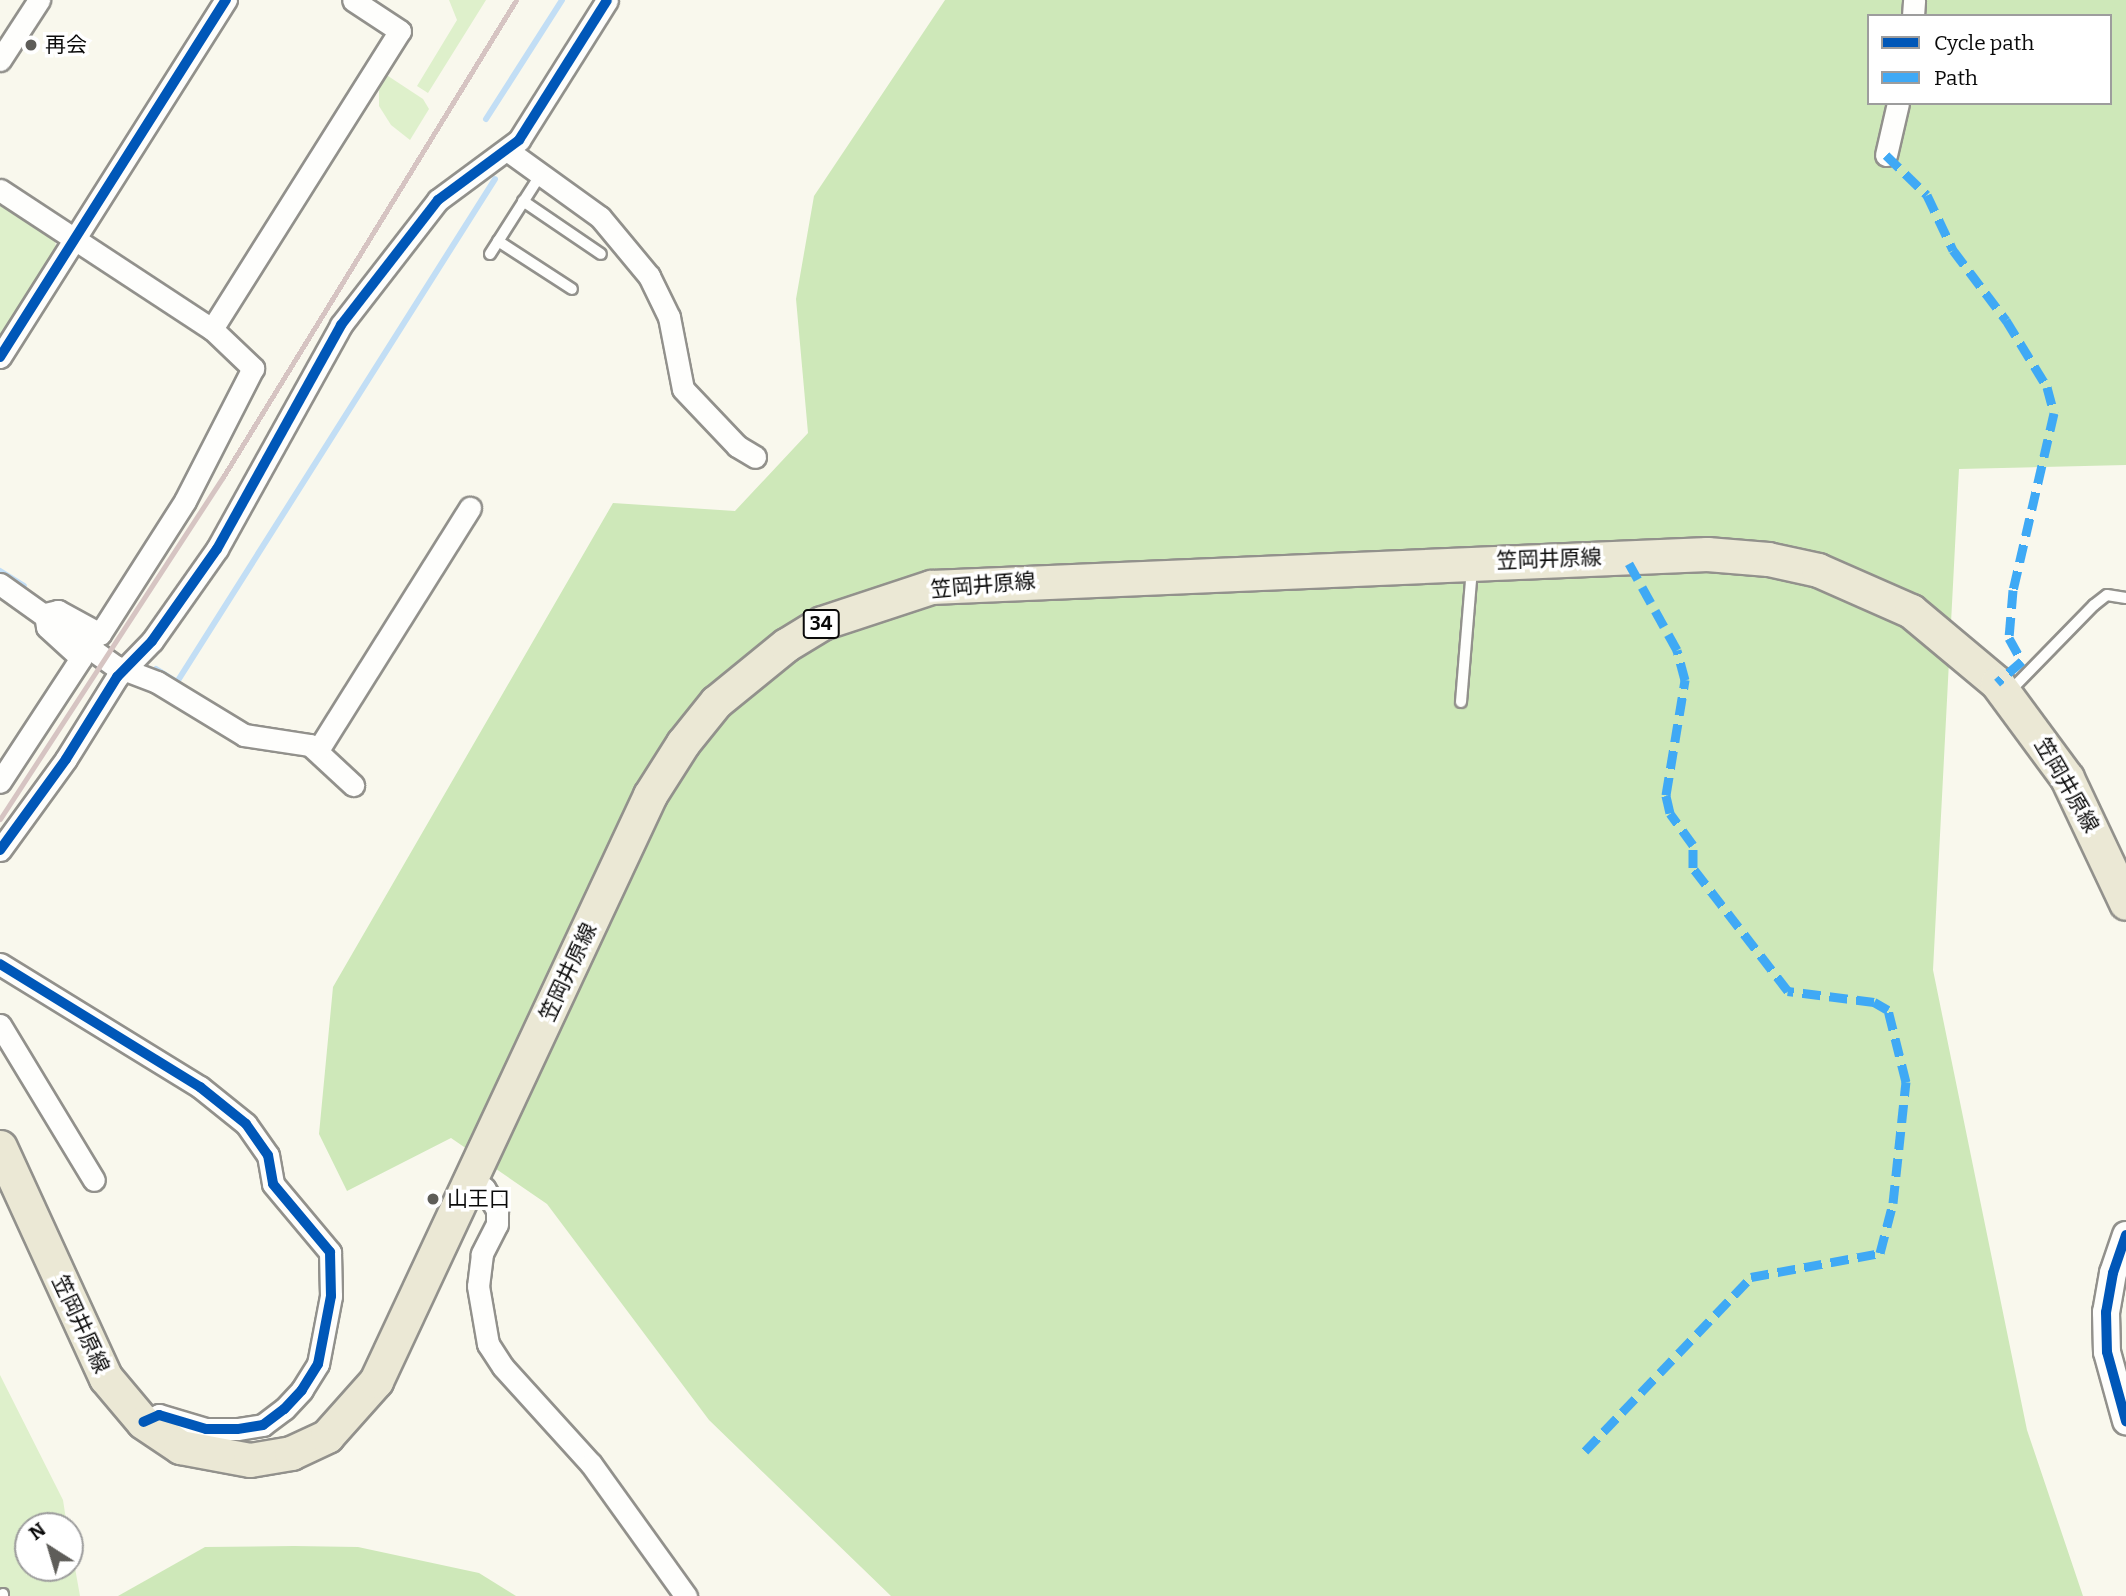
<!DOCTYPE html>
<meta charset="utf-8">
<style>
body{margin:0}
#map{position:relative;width:2126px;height:1596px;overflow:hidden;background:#f9f8ed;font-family:Bitter,"Noto Sans JP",serif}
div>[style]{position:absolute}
.green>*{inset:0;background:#def0cb}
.forest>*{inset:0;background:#cee8b9}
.stream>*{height:6px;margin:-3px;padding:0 3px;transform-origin:3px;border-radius:3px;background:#c2def5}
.roads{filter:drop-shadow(2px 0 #92918c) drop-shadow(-2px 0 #92918c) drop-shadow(0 2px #92918c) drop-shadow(0 -2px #92918c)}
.service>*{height:10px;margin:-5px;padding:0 5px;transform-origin:5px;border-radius:5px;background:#fefefc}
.minor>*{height:21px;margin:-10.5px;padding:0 10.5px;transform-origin:10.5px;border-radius:10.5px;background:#fefefc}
.tertiary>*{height:26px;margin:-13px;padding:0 13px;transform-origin:13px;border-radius:13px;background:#fefefc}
.primary>*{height:33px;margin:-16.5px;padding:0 16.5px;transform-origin:16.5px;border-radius:16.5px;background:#ebe8d5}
.rail>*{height:5px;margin:-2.5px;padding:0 2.5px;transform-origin:2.5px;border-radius:2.5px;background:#d6c4c2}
.quiet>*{height:9px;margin-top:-4.5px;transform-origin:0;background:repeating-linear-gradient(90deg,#3fa9f5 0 18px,transparent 0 27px)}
.cycleway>*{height:10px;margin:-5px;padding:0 5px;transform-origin:5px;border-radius:5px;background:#0057b8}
.dots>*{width:19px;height:19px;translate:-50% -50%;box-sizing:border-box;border:4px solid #fff;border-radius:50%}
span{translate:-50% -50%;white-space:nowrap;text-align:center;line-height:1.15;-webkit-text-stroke:7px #fff;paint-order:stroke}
.shield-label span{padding:2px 5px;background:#fff;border:2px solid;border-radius:5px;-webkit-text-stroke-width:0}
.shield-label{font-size:19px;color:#0a0a0a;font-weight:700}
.poi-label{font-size:21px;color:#0a0a0a}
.left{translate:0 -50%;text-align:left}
.street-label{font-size:21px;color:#0a0a0a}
.legend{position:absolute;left:1867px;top:14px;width:245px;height:91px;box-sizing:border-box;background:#fff;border:2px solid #9d9d9d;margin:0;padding:9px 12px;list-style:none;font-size:21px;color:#0a0a0a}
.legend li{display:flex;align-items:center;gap:14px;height:35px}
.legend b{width:35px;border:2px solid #9d9d9d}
.north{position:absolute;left:14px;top:1512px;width:70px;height:70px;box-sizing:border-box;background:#fff;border:2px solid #9d9d9d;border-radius:50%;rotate:323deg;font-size:19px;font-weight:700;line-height:28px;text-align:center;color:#0a0a0a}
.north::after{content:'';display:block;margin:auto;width:24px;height:32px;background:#5e5d59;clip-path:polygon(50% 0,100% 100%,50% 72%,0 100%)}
</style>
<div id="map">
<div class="green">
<i style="clip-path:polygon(449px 0,486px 0,428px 93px,417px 86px,457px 20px)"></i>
<i style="clip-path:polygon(385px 74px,423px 99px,429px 109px,410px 140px,391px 125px,379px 106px,379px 86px)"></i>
<i style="clip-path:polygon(0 203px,55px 239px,56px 249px,0 338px)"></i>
<i style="clip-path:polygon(0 1375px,63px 1500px,67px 1526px,28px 1526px,28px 1568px,70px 1568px,70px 1540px,80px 1596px,0 1596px)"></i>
</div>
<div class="forest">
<i style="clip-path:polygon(evenodd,945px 0,2126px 0,2126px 465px,1959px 469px,1933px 970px,2027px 1430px,2083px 1596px,891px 1596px,709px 1420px,547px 1204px,451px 1138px,347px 1191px,319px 1134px,333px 987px,613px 503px,735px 511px,808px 433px,796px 299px,814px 196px,945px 0,1869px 16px,2110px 16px,2110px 103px,1869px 103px,1869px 16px)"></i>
<i style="clip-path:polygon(294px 1546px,358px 1547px,479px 1573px,516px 1596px,118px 1596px,205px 1547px)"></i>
</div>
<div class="stream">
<i style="left:486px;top:119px;width:141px;rotate:-57.4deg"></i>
<i style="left:0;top:571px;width:28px;rotate:32deg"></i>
<i style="left:156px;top:669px;width:25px;rotate:32deg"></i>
<i style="left:177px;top:682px;width:595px;rotate:-57.7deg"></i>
</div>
<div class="roads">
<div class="service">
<i style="left:523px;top:201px;width:94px;rotate:34.2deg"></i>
<i style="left:498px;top:241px;width:88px;rotate:33deg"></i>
<i style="left:490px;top:254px;width:95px;rotate:-57.5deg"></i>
<i style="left:2008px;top:693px;width:123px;rotate:-45.7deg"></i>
<i style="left:2094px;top:605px;width:16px;rotate:-38deg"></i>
<i style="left:2107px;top:595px;width:19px;rotate:9deg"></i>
<i style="left:1461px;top:702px;width:134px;rotate:-85.3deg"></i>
<i style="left:3px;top:1596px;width:2px;rotate:-90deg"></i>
</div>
<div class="minor">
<i style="left:1913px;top:16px;width:16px;rotate:-86deg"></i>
<i style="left:0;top:60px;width:72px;rotate:-57deg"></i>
<i style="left:507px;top:150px;width:115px;rotate:35.8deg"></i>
<i style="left:600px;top:217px;width:77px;rotate:50.3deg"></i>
<i style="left:649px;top:276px;width:46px;rotate:64deg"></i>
<i style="left:669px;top:317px;width:73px;rotate:79deg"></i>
<i style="left:683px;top:389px;width:79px;rotate:46.5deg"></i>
<i style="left:737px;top:446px;width:21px;rotate:31deg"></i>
<i style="left:1886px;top:155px;width:53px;rotate:-77deg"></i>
<i style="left:0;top:190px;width:254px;rotate:33.3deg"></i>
<i style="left:212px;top:329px;width:57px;rotate:43.6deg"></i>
<i style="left:253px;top:368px;width:149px;rotate:117.1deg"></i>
<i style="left:185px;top:501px;width:158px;rotate:122.6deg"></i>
<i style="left:100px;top:634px;width:48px;rotate:-151.3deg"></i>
<i style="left:58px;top:611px;width:13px;rotate:167deg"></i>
<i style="left:45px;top:614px;width:13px;rotate:81deg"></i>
<i style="left:47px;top:627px;width:46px;rotate:42.4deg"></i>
<i style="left:81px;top:658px;width:148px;rotate:123.2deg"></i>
<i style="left:212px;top:329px;width:352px;rotate:-57.8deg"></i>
<i style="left:400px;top:31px;width:56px;rotate:-146.6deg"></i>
<i style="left:0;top:357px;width:423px;rotate:-57.7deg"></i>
<i style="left:0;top:584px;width:141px;rotate:35.5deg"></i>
<i style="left:115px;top:666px;width:45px;rotate:20.9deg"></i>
<i style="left:157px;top:682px;width:102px;rotate:31.3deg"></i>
<i style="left:244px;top:735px;width:67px;rotate:8.6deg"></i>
<i style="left:310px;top:745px;width:59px;rotate:42.9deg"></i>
<i style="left:318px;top:750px;width:286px;rotate:-57.9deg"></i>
<i style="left:0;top:850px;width:112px;rotate:-54deg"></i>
<i style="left:66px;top:759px;width:97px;rotate:-58.1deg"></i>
<i style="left:117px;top:677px;width:50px;rotate:-45.8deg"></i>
<i style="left:152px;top:641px;width:113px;rotate:-54.8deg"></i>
<i style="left:217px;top:549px;width:256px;rotate:-61deg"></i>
<i style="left:341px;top:325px;width:158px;rotate:-52.2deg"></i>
<i style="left:438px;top:200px;width:101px;rotate:-36.5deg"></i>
<i style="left:519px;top:140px;width:165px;rotate:-57.8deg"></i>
<i style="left:0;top:964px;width:235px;rotate:31.6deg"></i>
<i style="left:200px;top:1087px;width:59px;rotate:38.8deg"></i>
<i style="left:246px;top:1124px;width:38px;rotate:55deg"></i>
<i style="left:268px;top:1155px;width:29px;rotate:80deg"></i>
<i style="left:273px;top:1184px;width:89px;rotate:50deg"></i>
<i style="left:330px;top:1252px;width:44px;rotate:88.7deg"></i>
<i style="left:331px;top:1296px;width:69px;rotate:100.8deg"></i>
<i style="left:318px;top:1364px;width:31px;rotate:122deg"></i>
<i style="left:302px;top:1390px;width:26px;rotate:133deg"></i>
<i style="left:284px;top:1409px;width:26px;rotate:143deg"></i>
<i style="left:263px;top:1425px;width:26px;rotate:171deg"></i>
<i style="left:237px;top:1429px;width:31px;rotate:180deg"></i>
<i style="left:206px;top:1429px;width:49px;rotate:-163.4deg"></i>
<i style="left:159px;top:1415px;width:17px;rotate:156deg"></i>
<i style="left:0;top:1025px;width:181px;rotate:58.8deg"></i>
<i style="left:470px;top:1181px;width:16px;rotate:27deg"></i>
<i style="left:484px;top:1188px;width:26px;rotate:59deg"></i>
<i style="left:497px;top:1210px;width:14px;rotate:90deg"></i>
<i style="left:497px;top:1224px;width:34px;rotate:117deg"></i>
<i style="left:482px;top:1254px;width:32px;rotate:97deg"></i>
<i style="left:478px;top:1286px;width:59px;rotate:80.2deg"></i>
<i style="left:488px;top:1344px;width:27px;rotate:57deg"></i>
<i style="left:503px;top:1367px;width:131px;rotate:47.8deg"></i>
<i style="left:591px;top:1464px;width:163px;rotate:54.3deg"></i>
</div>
<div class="tertiary">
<i style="left:2126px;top:1235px;width:40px;rotate:108.9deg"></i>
<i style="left:2113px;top:1273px;width:40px;rotate:100deg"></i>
<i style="left:2106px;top:1312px;width:40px;rotate:88.6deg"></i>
<i style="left:2107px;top:1352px;width:72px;rotate:74.6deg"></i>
</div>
<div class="primary">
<i style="left:0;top:1147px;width:254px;rotate:65.4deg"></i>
<i style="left:106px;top:1378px;width:57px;rotate:49.9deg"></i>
<i style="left:143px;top:1422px;width:45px;rotate:34deg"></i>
<i style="left:180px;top:1447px;width:71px;rotate:10.5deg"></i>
<i style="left:250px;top:1460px;width:42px;rotate:-9.7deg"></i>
<i style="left:291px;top:1453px;width:40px;rotate:-25deg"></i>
<i style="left:327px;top:1436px;width:74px;rotate:-48.3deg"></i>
<i style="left:376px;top:1381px;width:647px;rotate:-64.94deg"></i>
<i style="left:650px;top:795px;width:62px;rotate:-57.6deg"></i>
<i style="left:683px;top:743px;width:53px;rotate:-51.2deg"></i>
<i style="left:716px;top:702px;width:90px;rotate:-39.2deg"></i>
<i style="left:786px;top:645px;width:42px;rotate:-31.4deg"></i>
<i style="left:822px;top:623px;width:115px;rotate:-18.3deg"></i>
<i style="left:931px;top:587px;width:777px;rotate:-2.44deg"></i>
<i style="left:1707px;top:554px;width:61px;rotate:4.7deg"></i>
<i style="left:1768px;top:559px;width:51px;rotate:12.4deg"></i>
<i style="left:1818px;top:570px;width:102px;rotate:23.8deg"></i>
<i style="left:1911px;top:611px;width:112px;rotate:39.9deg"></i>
<i style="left:1997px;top:683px;width:118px;rotate:53.6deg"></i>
<i style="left:2067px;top:778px;width:138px;rotate:64.7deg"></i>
</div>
</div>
<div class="rail">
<i style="left:0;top:819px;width:408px;rotate:-56.9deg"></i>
<i style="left:223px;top:477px;width:560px;rotate:-58.44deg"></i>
</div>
<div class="quiet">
<i style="left:1886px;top:155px;width:57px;rotate:44.3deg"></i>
<i style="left:1927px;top:195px;width:61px;rotate:64.7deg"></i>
<i style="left:1953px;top:250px;width:88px;rotate:52.9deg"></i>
<i style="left:2006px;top:320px;width:79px;rotate:58.5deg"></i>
<i style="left:2047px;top:387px;width:27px;rotate:75deg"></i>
<i style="left:2054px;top:413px;width:182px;rotate:103deg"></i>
<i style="left:2013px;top:590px;width:48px;rotate:94.8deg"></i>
<i style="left:2009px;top:638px;width:26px;rotate:61deg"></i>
<i style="left:2022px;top:661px;width:33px;rotate:139deg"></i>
<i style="left:1585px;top:1451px;width:240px;rotate:-46.3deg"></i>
<i style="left:1751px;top:1277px;width:131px;rotate:-10.5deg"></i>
<i style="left:1880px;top:1253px;width:52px;rotate:-75.4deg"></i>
<i style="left:1893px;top:1203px;width:122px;rotate:-83.9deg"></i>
<i style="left:1906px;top:1082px;width:74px;rotate:-104deg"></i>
<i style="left:1888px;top:1010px;width:16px;rotate:-150deg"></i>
<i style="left:1874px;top:1002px;width:87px;rotate:-172.7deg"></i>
<i style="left:1788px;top:991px;width:155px;rotate:-127.7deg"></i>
<i style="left:1693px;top:868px;width:23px;rotate:-90deg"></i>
<i style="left:1693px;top:845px;width:39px;rotate:-126deg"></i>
<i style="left:1670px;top:813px;width:18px;rotate:-103deg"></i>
<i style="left:1666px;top:795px;width:117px;rotate:-80.6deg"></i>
<i style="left:1685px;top:680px;width:31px;rotate:-105deg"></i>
<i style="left:1677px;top:650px;width:107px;rotate:-119deg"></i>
</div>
<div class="cycleway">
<i style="left:0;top:357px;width:423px;rotate:-57.7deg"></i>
<i style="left:0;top:850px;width:112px;rotate:-54deg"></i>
<i style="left:66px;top:759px;width:97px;rotate:-58.1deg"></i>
<i style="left:117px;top:677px;width:50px;rotate:-45.8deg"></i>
<i style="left:152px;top:641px;width:113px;rotate:-54.8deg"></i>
<i style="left:217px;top:549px;width:256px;rotate:-61deg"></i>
<i style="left:341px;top:325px;width:158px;rotate:-52.2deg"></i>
<i style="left:438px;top:200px;width:101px;rotate:-36.5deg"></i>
<i style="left:519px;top:140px;width:165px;rotate:-57.8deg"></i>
<i style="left:0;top:964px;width:235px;rotate:31.6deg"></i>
<i style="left:200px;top:1087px;width:59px;rotate:38.8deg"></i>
<i style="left:246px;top:1124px;width:38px;rotate:55deg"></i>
<i style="left:268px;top:1155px;width:29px;rotate:80deg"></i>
<i style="left:273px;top:1184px;width:89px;rotate:50deg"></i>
<i style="left:330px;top:1252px;width:44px;rotate:88.7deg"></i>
<i style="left:331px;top:1296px;width:69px;rotate:100.8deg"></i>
<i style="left:318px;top:1364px;width:31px;rotate:122deg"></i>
<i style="left:302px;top:1390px;width:26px;rotate:133deg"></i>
<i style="left:284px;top:1409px;width:26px;rotate:143deg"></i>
<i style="left:263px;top:1425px;width:26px;rotate:171deg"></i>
<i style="left:237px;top:1429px;width:31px;rotate:180deg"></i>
<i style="left:206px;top:1429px;width:49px;rotate:-163.4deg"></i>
<i style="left:159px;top:1415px;width:17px;rotate:156deg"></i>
<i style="left:2126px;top:1235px;width:40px;rotate:108.9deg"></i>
<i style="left:2113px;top:1273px;width:40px;rotate:100deg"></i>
<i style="left:2106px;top:1312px;width:40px;rotate:88.6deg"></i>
<i style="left:2107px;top:1352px;width:72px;rotate:74.6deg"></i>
</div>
<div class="dots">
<i style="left:31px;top:45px;background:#5e5d59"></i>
<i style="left:433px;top:1199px;background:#5e5d59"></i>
</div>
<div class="shield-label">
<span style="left:821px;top:624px">34</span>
</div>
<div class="poi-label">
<span class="left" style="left:45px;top:45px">再会</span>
<span class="left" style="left:447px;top:1199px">山王口</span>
</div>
<div class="street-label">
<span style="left:1549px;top:559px;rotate:-2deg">笠岡井原線</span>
<span style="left:983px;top:585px;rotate:-5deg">笠岡井原線</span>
<span style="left:2067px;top:785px;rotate:60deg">笠岡井原線</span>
<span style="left:568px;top:972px;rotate:-65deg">笠岡井原線</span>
<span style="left:81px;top:1324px;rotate:65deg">笠岡井原線</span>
</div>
<ul class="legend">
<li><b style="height:9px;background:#0057b8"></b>Cycle path</li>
<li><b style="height:9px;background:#3fa9f5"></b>Path</li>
</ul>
<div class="north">N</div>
</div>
